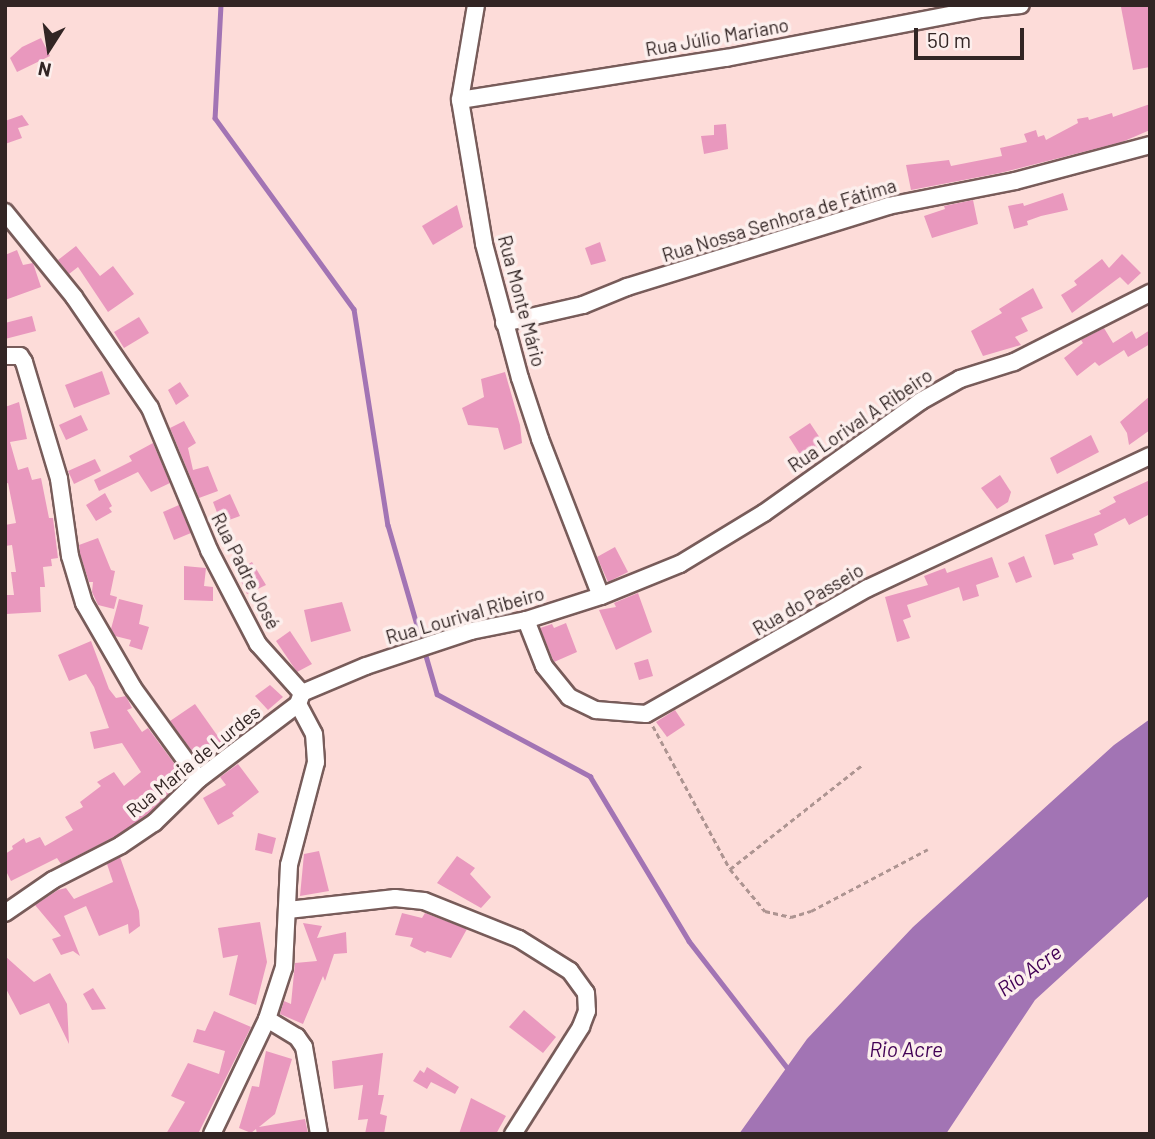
<!DOCTYPE html>
<meta charset="utf-8">
<style>
body{margin:0}
#map{position:relative;width:1155px;height:1139px;overflow:hidden;background:#fddcd9;font-family:Barlow,sans-serif}
div>[style]{position:absolute}
.water>*{inset:0;background:#a274b4}
.stream>*{height:4.5px;margin:-2.25px;padding:0 2.25px;transform-origin:2.25px;border-radius:2.25px;background:#a274b4}
.building>*{inset:0;background:#e998be}
.path>*{height:2.5px;margin-top:-1.25px;transform-origin:0;background:repeating-linear-gradient(90deg,#ad9491 0 5px,transparent 0 8.5px)}
.roads{filter:drop-shadow(2px 0 #785c5a) drop-shadow(-2px 0 #785c5a) drop-shadow(0 2px #785c5a) drop-shadow(0 -2px #785c5a)}
.minor>*{height:16px;margin:-8px;padding:0 8px;transform-origin:8px;border-radius:8px;background:#fff}
span{translate:-50% -50%;white-space:nowrap;text-align:center;line-height:1.15;-webkit-text-stroke:7px #fcefed;paint-order:stroke}
.street-label{font-size:19px;color:#322524}
.water-label{font-size:21px;color:#420155;font-style:italic}
.frame{position:absolute;inset:0;border:7px solid #322524;pointer-events:none}
.north{position:absolute;left:14px;top:14px;width:70px;height:70px;-webkit-text-stroke:5px #fcefed;paint-order:stroke;rotate:192deg;font-size:19px;font-weight:700;line-height:28px;text-align:center;color:#322524}
.north::after{content:'';display:block;margin:auto;width:24px;height:32px;background:#322524;clip-path:polygon(50% 0,100% 100%,50% 72%,0 100%)}
.scale{position:absolute;left:914px;top:28px;width:110px;height:32px;box-sizing:border-box;border:4px solid #322524;border-top:0;padding-left:9px;font-size:21px;line-height:24px;white-space:nowrap;color:#322524;-webkit-text-stroke:5px #fcefed;paint-order:stroke}
</style>
<div id="map">
<div class="water">
<i style="clip-path:polygon(1150px 719px,1150px 895px,1035px 1000px,946px 1134px,739px 1134px,807px 1039px,913px 927px,1114px 745px)"></i>
</div>
<div class="stream">
<i style="left:221px;top:5px;width:113px;rotate:93deg"></i>
<i style="left:215px;top:118px;width:236px;rotate:54deg"></i>
<i style="left:354px;top:309px;width:219px;rotate:81.1deg"></i>
<i style="left:388px;top:525px;width:176px;rotate:73.8deg"></i>
<i style="left:437px;top:694px;width:174px;rotate:28.2deg"></i>
<i style="left:590px;top:776px;width:192px;rotate:59deg"></i>
<i style="left:689px;top:941px;width:163px;rotate:52.2deg"></i>
</div>
<div class="building">
<i style="clip-path:polygon(1150px 5px,1150px 67px,1133px 70px,1121px 7px)"></i>
<i style="clip-path:polygon(41px 38px,50px 56px,17px 72px,10px 58px,22px 47px)"></i>
<i style="clip-path:polygon(1150px 104px,1150px 130px,1122px 142px,1000px 173px,911px 190px,906px 165px,949px 160px,951px 166px,1002px 156px,1000px 148px,1027px 142px,1024px 134px,1036px 130px,1038px 137px,1044px 135px,1046px 140px,1078px 123px,1077px 119px,1088px 117px,1089px 120px,1112px 113px,1113px 117px)"></i>
<i style="clip-path:polygon(22px 115px,29px 125px,18px 128px,22px 138px,5px 144px,5px 121px)"></i>
<i style="clip-path:polygon(726px 124px,728px 149px,704px 154px,701px 136px,714px 135px,714px 125px)"></i>
<i style="clip-path:polygon(1063px 193px,1068px 210px,1041px 216px,1027px 221px,1028px 225px,1014px 229px,1008px 206px,1023px 203px,1024px 206px)"></i>
<i style="clip-path:polygon(973px 200px,978px 224px,932px 238px,924px 216px,945px 209px,944px 206px)"></i>
<i style="clip-path:polygon(457px 205px,463px 227px,433px 245px,422px 226px)"></i>
<i style="clip-path:polygon(600px 242px,606px 261px,591px 265px,585px 248px)"></i>
<i style="clip-path:polygon(76px 246px,100px 276px,113px 266px,134px 294px,108px 312px,78px 267px,69px 274px,58px 260px)"></i>
<i style="clip-path:polygon(17px 250px,23px 265px,33px 263px,41px 287px,5px 300px,5px 255px)"></i>
<i style="clip-path:polygon(1122px 254px,1141px 273px,1128px 285px,1120px 277px,1072px 313px,1061px 295px,1077px 285px,1074px 281px,1102px 259px,1109px 268px)"></i>
<i style="clip-path:polygon(1033px 288px,1043px 308px,1021px 318px,1028px 331px,1015px 337px,1021px 345px,983px 356px,971px 331px,1002px 313px,999px 309px)"></i>
<i style="clip-path:polygon(32px 316px,36px 331px,5px 339px,5px 323px)"></i>
<i style="clip-path:polygon(139px 317px,149px 333px,124px 348px,114px 332px)"></i>
<i style="clip-path:polygon(1104px 328px,1113px 343px,1132px 331px,1136px 339px,1150px 330px,1150px 344px,1128px 357px,1124px 350px,1099px 366px,1095px 362px,1077px 376px,1064px 358px,1083px 343px,1081px 340px)"></i>
<i style="clip-path:polygon(102px 371px,110px 394px,74px 408px,65px 385px)"></i>
<i style="clip-path:polygon(505px 372px,520px 425px,522px 443px,504px 450px,498px 428px,468px 425px,462px 408px,484px 397px,481px 379px)"></i>
<i style="clip-path:polygon(180px 382px,189px 396px,176px 405px,168px 390px)"></i>
<i style="clip-path:polygon(1150px 396px,1150px 430px,1129px 445px,1127px 433px,1120px 422px)"></i>
<i style="clip-path:polygon(19px 402px,27px 439px,10px 442px,18px 470px,28px 467px,32px 480px,41px 478px,49px 518px,53px 518px,58px 558px,51px 559px,52px 566px,43px 567px,45px 587px,40px 587px,41px 612px,6px 614px,5px 595px,14px 595px,11px 572px,16px 572px,12px 545px,5px 546px,5px 525px,16px 523px,8px 483px,5px 484px,5px 407px)"></i>
<i style="clip-path:polygon(81px 415px,88px 430px,66px 440px,59px 425px)"></i>
<i style="clip-path:polygon(184px 421px,196px 443px,188px 448px,193px 470px,208px 466px,218px 491px,199px 498px,170px 428px)"></i>
<i style="clip-path:polygon(810px 423px,824px 444px,803px 459px,789px 437px)"></i>
<i style="clip-path:polygon(1091px 435px,1099px 452px,1057px 474px,1050px 458px)"></i>
<i style="clip-path:polygon(153px 443px,170px 483px,151px 492px,138px 472px,99px 491px,94px 480px,132px 461px,129px 456px)"></i>
<i style="clip-path:polygon(95px 459px,101px 471px,74px 484px,68px 471px)"></i>
<i style="clip-path:polygon(1000px 475px,1011px 492px,1008px 502px,997px 509px,981px 488px)"></i>
<i style="clip-path:polygon(1150px 480px,1150px 514px,1129px 525px,1125px 518px,1094px 534px,1098px 545px,1072px 554px,1074px 559px,1054px 565px,1045px 535px,1101px 514px,1099px 511px,1116px 502px,1113px 497px)"></i>
<i style="clip-path:polygon(105px 493px,112px 506px,109px 508px,112px 512px,96px 521px,86px 505px)"></i>
<i style="clip-path:polygon(230px 494px,240px 516px,221px 523px,213px 502px)"></i>
<i style="clip-path:polygon(179px 505px,191px 533px,174px 540px,163px 512px)"></i>
<i style="clip-path:polygon(98px 538px,111px 570px,115px 571px,110px 595px,117px 597px,114px 609px,98px 605px,92px 592px,93px 582px,89px 582px,80px 554px,79px 545px)"></i>
<i style="clip-path:polygon(615px 547px,628px 572px,608px 582px,597px 557px)"></i>
<i style="clip-path:polygon(1024px 556px,1032px 577px,1016px 583px,1008px 563px)"></i>
<i style="clip-path:polygon(992px 557px,999px 577px,976px 585px,979px 596px,963px 601px,959px 587px,907px 605px,911px 617px,903px 620px,910px 638px,897px 642px,885px 597px,928px 585px,924px 576px,945px 568px,947px 573px)"></i>
<i style="clip-path:polygon(252px 562px,266px 585px,247px 594px,236px 571px)"></i>
<i style="clip-path:polygon(184px 566px,206px 568px,204px 586px,213px 587px,213px 601px,184px 600px)"></i>
<i style="clip-path:polygon(638px 593px,652px 632px,616px 650px,599px 610px,616px 607px,614px 603px)"></i>
<i style="clip-path:polygon(119px 599px,143px 605px,139px 624px,149px 627px,142px 650px,129px 646px,131px 640px,115px 636px,111px 629px)"></i>
<i style="clip-path:polygon(342px 602px,351px 631px,311px 642px,304px 610px)"></i>
<i style="clip-path:polygon(566px 623px,577px 652px,554px 662px,540px 628px,552px 624px,554px 628px)"></i>
<i style="clip-path:polygon(290px 631px,312px 664px,297px 672px,276px 641px)"></i>
<i style="clip-path:polygon(91px 641px,109px 689px,116px 698px,126px 696px,132px 708px,127px 710px,142px 732px,148px 728px,185px 778px,146px 816px,116px 836px,61px 864px,57px 858px,11px 881px,5px 869px,5px 854px,13px 849px,12px 846px,24px 838px,26px 843px,40px 837px,45px 846px,73px 830px,65px 817px,83px 807px,80px 802px,101px 786px,97px 782px,114px 772px,124px 786px,141px 772px,122px 743px,94px 749px,90px 732px,109px 728px,94px 687px,86px 674px,69px 681px,58px 655px)"></i>
<i style="clip-path:polygon(648px 659px,653px 676px,639px 680px,634px 663px)"></i>
<i style="clip-path:polygon(270px 685px,283px 697px,268px 710px,255px 696px)"></i>
<i style="clip-path:polygon(195px 704px,224px 745px,200px 762px,170px 721px)"></i>
<i style="clip-path:polygon(675px 710px,685px 725px,667px 737px,656px 722px)"></i>
<i style="clip-path:polygon(238px 764px,259px 792px,232px 813px,234px 816px,218px 825px,203px 798px,226px 785px,220px 777px)"></i>
<i style="clip-path:polygon(258px 833px,276px 838px,272px 854px,255px 850px)"></i>
<i style="clip-path:polygon(319px 851px,329px 891px,300px 896px,304px 854px)"></i>
<i style="clip-path:polygon(457px 856px,475px 868px,470px 874px,491px 897px,481px 908px,437px 883px)"></i>
<i style="clip-path:polygon(120px 857px,139px 911px,140px 926px,129px 934px,128px 924px,99px 936px,86px 906px,64px 916px,80px 956px,73px 951px,61px 955px,52px 939px,61px 936px,35px 905px,58px 890px,66px 888px,74px 899px,113px 882px,107px 864px)"></i>
<i style="clip-path:polygon(402px 913px,422px 918px,425px 913px,467px 929px,451px 958px,427px 951px,425px 953px,410px 946px,413px 938px,395px 935px)"></i>
<i style="clip-path:polygon(260px 922px,267px 962px,256px 1005px,229px 995px,238px 955px,223px 958px,218px 928px)"></i>
<i style="clip-path:polygon(303px 923px,322px 926px,317px 938px,346px 932px,347px 953px,334px 954px,325px 981px,323px 976px,303px 1024px,280px 1014px,284px 1001px,291px 1004px,295px 963px,317px 961px)"></i>
<i style="clip-path:polygon(5px 956px,34px 982px,50px 973px,67px 1004px,69px 1044px,49px 1003px,20px 1015px,5px 987px)"></i>
<i style="clip-path:polygon(93px 988px,106px 1009px,92px 1010px,83px 994px)"></i>
<i style="clip-path:polygon(524px 1010px,556px 1037px,543px 1053px,509px 1027px)"></i>
<i style="clip-path:polygon(214px 1011px,251px 1027px,198px 1134px,166px 1134px,185px 1102px,171px 1096px,188px 1063px,219px 1074px,225px 1051px,193px 1042px,197px 1029px,205px 1031px)"></i>
<i style="clip-path:polygon(266px 1051px,292px 1059px,275px 1114px,259px 1127px,305px 1119px,308px 1134px,257px 1134px,256px 1129px,251px 1133px,239px 1128px,252px 1086px,259px 1087px)"></i>
<i style="clip-path:polygon(383px 1053px,378px 1095px,384px 1095px,380px 1114px,387px 1116px,384px 1134px,365px 1134px,368px 1119px,358px 1120px,363px 1085px,334px 1089px,332px 1061px)"></i>
<i style="clip-path:polygon(427px 1067px,459px 1087px,455px 1094px,431px 1082px,427px 1089px,413px 1081px,420px 1070px,424px 1073px)"></i>
<i style="clip-path:polygon(471px 1098px,506px 1116px,496px 1134px,459px 1134px)"></i>
</div>
<div class="path">
<i style="left:653px;top:726px;width:162px;rotate:61.7deg"></i>
<i style="left:730px;top:869px;width:55px;rotate:50.2deg"></i>
<i style="left:765px;top:911px;width:27px;rotate:13deg"></i>
<i style="left:791px;top:917px;width:21px;rotate:-17deg"></i>
<i style="left:811px;top:911px;width:132px;rotate:-27.9deg"></i>
<i style="left:730px;top:869px;width:167px;rotate:-38.2deg"></i>
</div>
<div class="roads">
<div class="minor">
<i style="left:476px;top:5px;width:96px;rotate:99.6deg"></i>
<i style="left:460px;top:100px;width:146px;rotate:80.5deg"></i>
<i style="left:484px;top:244px;width:139px;rotate:75deg"></i>
<i style="left:520px;top:378px;width:64px;rotate:71.8deg"></i>
<i style="left:540px;top:439px;width:168px;rotate:68.8deg"></i>
<i style="left:460px;top:100px;width:269px;rotate:-9deg"></i>
<i style="left:726px;top:58px;width:260px;rotate:-10.9deg"></i>
<i style="left:981px;top:9px;width:40px;rotate:-5.7deg"></i>
<i style="left:5px;top:212px;width:109px;rotate:50.9deg"></i>
<i style="left:74px;top:297px;width:135px;rotate:55.6deg"></i>
<i style="left:150px;top:408px;width:154px;rotate:67.4deg"></i>
<i style="left:209px;top:550px;width:106px;rotate:62.5deg"></i>
<i style="left:258px;top:644px;width:66px;rotate:48.1deg"></i>
<i style="left:302px;top:693px;width:12px;rotate:110deg"></i>
<i style="left:504px;top:323px;width:81px;rotate:-12.8deg"></i>
<i style="left:583px;top:305px;width:48px;rotate:-22.2deg"></i>
<i style="left:627px;top:287px;width:273px;rotate:-17.2deg"></i>
<i style="left:888px;top:206px;width:129px;rotate:-11.1deg"></i>
<i style="left:1015px;top:181px;width:140px;rotate:-14.9deg"></i>
<i style="left:5px;top:356px;width:15px"></i>
<i style="left:20px;top:356px;width:7px;rotate:56deg"></i>
<i style="left:24px;top:362px;width:122px;rotate:73.3deg"></i>
<i style="left:59px;top:479px;width:78px;rotate:81.9deg"></i>
<i style="left:70px;top:556px;width:49px;rotate:73.4deg"></i>
<i style="left:84px;top:603px;width:98px;rotate:60deg"></i>
<i style="left:133px;top:688px;width:112px;rotate:54deg"></i>
<i style="left:526px;top:620px;width:49px;rotate:68.6deg"></i>
<i style="left:544px;top:666px;width:40px;rotate:51deg"></i>
<i style="left:569px;top:697px;width:30px;rotate:26deg"></i>
<i style="left:596px;top:710px;width:50px;rotate:4.6deg"></i>
<i style="left:646px;top:714px;width:255px;rotate:-29.6deg"></i>
<i style="left:868px;top:588px;width:311px;rotate:-25.1deg"></i>
<i style="left:302px;top:693px;width:69px;rotate:-22.9deg"></i>
<i style="left:366px;top:666px;width:111px;rotate:-18.4deg"></i>
<i style="left:471px;top:631px;width:56px;rotate:-11.3deg"></i>
<i style="left:526px;top:620px;width:79px;rotate:-17.7deg"></i>
<i style="left:601px;top:596px;width:85px;rotate:-22.1deg"></i>
<i style="left:680px;top:564px;width:98px;rotate:-31.3deg"></i>
<i style="left:764px;top:513px;width:193px;rotate:-35.5deg"></i>
<i style="left:921px;top:401px;width:45px;rotate:-29.4deg"></i>
<i style="left:960px;top:379px;width:57px;rotate:-17.5deg"></i>
<i style="left:1014px;top:362px;width:153px;rotate:-26.9deg"></i>
<i style="left:288px;top:910px;width:108px;rotate:-6.4deg"></i>
<i style="left:395px;top:898px;width:29px;rotate:6deg"></i>
<i style="left:424px;top:901px;width:102px;rotate:21.8deg"></i>
<i style="left:519px;top:939px;width:60px;rotate:32.1deg"></i>
<i style="left:570px;top:971px;width:27px;rotate:54deg"></i>
<i style="left:586px;top:993px;width:18px;rotate:87deg"></i>
<i style="left:587px;top:1011px;width:17px;rotate:111deg"></i>
<i style="left:581px;top:1027px;width:127px;rotate:122.4deg"></i>
<i style="left:5px;top:913px;width:58px;rotate:-34.5deg"></i>
<i style="left:53px;top:880px;width:76px;rotate:-27.2deg"></i>
<i style="left:121px;top:845px;width:40px;rotate:-34deg"></i>
<i style="left:154px;top:823px;width:63px;rotate:-44.4deg"></i>
<i style="left:199px;top:779px;width:124px;rotate:-37.1deg"></i>
<i style="left:267px;top:1019px;width:35px;rotate:31deg"></i>
<i style="left:297px;top:1037px;width:12px;rotate:55deg"></i>
<i style="left:304px;top:1047px;width:88px;rotate:80.2deg"></i>
<i style="left:212px;top:1134px;width:127px;rotate:-64.4deg"></i>
<i style="left:267px;top:1019px;width:55px;rotate:-71.9deg"></i>
<i style="left:284px;top:967px;width:102px;rotate:-87.2deg"></i>
<i style="left:289px;top:865px;width:106px;rotate:-75.3deg"></i>
<i style="left:316px;top:762px;width:28px;rotate:-94deg"></i>
<i style="left:314px;top:734px;width:34px;rotate:-118deg"></i>
</div>
</div>
<div class="street-label">
<span style="left:717px;top:37px;rotate:-10deg">Rua Júlio Mariano</span>
<span style="left:779px;top:220px;rotate:-17deg">Rua Nossa Senhora de Fátima</span>
<span style="left:522px;top:301px;rotate:75deg">Rua Monte Mário</span>
<span style="left:860px;top:420px;rotate:-34deg">Rua Lorival A Ribeiro</span>
<span style="left:246px;top:571px;rotate:63deg">Rua Padre José</span>
<span style="left:808px;top:599px;rotate:-30deg">Rua do Passeio</span>
<span style="left:465px;top:615px;rotate:-16deg">Rua Lourival Ribeiro</span>
<span style="left:193px;top:761px;rotate:-39deg">Rua Maria de Lurdes</span>
</div>
<div class="water-label">
<span style="left:1029px;top:970px;rotate:-35deg">Río Acre</span>
<span style="left:906px;top:1049px">Rio Acre</span>
</div>
<div class="frame"></div>
<div class="north">N</div>
<div class="scale">50 m</div>
</div>
